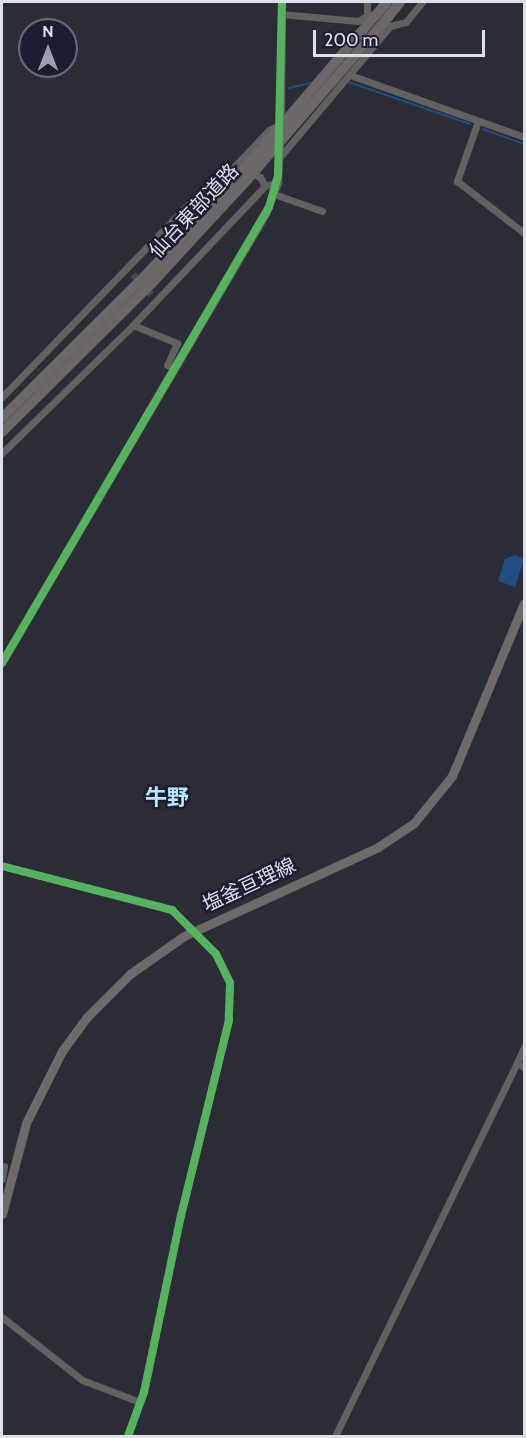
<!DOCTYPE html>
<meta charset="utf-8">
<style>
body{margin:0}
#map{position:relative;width:526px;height:1438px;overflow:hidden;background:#2c2c37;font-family:Cabin,"Noto Sans JP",sans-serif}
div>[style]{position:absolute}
.water>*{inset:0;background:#1f4e81}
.stream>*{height:1.5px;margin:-0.75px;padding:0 0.75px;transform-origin:0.75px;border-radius:0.75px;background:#1f4e81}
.minor-tunnel>*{height:7px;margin-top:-3.5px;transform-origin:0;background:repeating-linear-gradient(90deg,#474752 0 7px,transparent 0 10.5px)}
.minor>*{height:7px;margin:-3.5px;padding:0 3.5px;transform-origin:3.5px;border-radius:3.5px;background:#636060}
.major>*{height:9px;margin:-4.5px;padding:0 4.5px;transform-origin:4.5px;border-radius:4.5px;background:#6e6a6b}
.highway>*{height:10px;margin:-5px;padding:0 5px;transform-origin:5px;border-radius:5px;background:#6c6869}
.highway-bridge>*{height:10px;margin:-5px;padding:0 5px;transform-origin:5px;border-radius:5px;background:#6c6869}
.cycleway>*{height:8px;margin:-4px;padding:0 4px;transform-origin:4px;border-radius:4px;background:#56b35d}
span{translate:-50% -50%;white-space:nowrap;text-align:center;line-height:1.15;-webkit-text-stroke:5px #1d1d31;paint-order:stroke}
.street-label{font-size:20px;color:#dedfed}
.quarter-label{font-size:22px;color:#b4e8fc;font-weight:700}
.frame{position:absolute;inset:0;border:3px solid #dedfed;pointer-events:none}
.north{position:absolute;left:18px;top:18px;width:60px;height:60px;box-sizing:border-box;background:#1d1d31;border:2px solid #6a6b7c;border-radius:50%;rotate:0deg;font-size:16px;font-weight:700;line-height:24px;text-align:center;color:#dedfed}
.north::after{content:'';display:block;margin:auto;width:21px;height:27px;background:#a0a0ad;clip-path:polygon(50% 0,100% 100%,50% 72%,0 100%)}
.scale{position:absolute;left:313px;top:30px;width:172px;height:27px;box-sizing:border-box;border:3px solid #dedfed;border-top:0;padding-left:8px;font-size:18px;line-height:21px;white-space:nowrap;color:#dedfed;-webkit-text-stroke:4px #1d1d31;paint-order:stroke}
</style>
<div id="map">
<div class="water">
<i style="clip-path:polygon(515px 555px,524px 559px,515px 587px,498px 581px,505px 559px)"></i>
</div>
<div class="stream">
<i style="left:349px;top:82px;width:128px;rotate:19.1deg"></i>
<i style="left:289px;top:88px;width:23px;rotate:-13deg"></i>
<i style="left:483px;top:129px;width:44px;rotate:20.1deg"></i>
</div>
<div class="minor-tunnel">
<i style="left:133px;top:274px;width:27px;rotate:48deg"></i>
</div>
<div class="minor">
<i style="left:281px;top:14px;width:77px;rotate:5.2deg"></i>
<i style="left:358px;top:21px;width:10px;rotate:-29deg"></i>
<i style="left:367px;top:16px;width:14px;rotate:-90deg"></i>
<i style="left:350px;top:75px;width:185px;rotate:19.6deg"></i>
<i style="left:478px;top:121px;width:64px;rotate:109.3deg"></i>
<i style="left:457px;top:181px;width:85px;rotate:37.8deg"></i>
<i style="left:281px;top:126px;width:124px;rotate:-89.5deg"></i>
<i style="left:279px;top:158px;width:172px;rotate:-49.9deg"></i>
<i style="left:390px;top:26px;width:16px;rotate:-14deg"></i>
<i style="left:406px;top:22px;width:26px;rotate:-51deg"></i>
<i style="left:234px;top:167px;width:51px;rotate:-46.6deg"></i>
<i style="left:269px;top:130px;width:13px;rotate:-27deg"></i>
<i style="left:274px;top:194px;width:51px;rotate:19.5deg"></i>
<i style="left:133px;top:325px;width:48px;rotate:22.2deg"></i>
<i style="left:177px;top:343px;width:24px;rotate:114deg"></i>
<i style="left:167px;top:365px;width:8px;rotate:23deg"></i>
<i style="left:2px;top:397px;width:315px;rotate:-46deg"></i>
<i style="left:221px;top:170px;width:19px;rotate:-6deg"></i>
<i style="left:240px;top:168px;width:22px;rotate:24deg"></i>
<i style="left:260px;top:177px;width:10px;rotate:61deg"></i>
<i style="left:2px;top:453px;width:183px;rotate:-44.3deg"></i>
<i style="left:133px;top:325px;width:192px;rotate:-46.5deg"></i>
<i style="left:265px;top:186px;width:14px;rotate:-17deg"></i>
<i style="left:2px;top:663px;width:521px;rotate:-59.55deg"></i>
<i style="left:266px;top:214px;width:34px;rotate:-69deg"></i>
<i style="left:278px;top:182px;width:39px;rotate:-87deg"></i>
<i style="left:2px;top:866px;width:176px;rotate:14.5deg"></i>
<i style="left:172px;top:910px;width:62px;rotate:45deg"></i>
<i style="left:216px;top:954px;width:32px;rotate:64deg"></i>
<i style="left:230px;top:983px;width:37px;rotate:92deg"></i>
<i style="left:229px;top:1020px;width:201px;rotate:103.8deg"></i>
<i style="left:181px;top:1215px;width:181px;rotate:101.8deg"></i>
<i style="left:144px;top:1392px;width:47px;rotate:110deg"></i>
<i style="left:524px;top:1047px;width:17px;rotate:114deg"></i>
<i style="left:517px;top:1063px;width:8px;rotate:30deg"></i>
<i style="left:2px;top:1179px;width:13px;rotate:-81deg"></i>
<i style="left:2px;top:1317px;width:102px;rotate:38.2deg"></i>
<i style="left:82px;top:1380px;width:62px;rotate:20.8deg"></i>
<i style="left:335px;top:1436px;width:415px;rotate:-64deg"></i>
</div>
<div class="major">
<i style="left:2px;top:1214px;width:94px;rotate:-75.2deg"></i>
<i style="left:26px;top:1123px;width:80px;rotate:-63.4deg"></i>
<i style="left:62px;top:1051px;width:42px;rotate:-53.7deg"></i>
<i style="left:87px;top:1017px;width:61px;rotate:-45deg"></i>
<i style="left:130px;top:974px;width:66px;rotate:-35.1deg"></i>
<i style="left:184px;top:936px;width:213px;rotate:-24.6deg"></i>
<i style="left:378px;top:847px;width:43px;rotate:-33.7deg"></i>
<i style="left:414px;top:823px;width:60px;rotate:-51deg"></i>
<i style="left:452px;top:776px;width:187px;rotate:-67.4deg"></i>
</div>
<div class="highway">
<i style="left:376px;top:15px;width:17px;rotate:-50deg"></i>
<i style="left:388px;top:17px;width:19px;rotate:-51deg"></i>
<i style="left:2px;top:418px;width:200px;rotate:-44.8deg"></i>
<i style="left:144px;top:277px;width:141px;rotate:-47deg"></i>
<i style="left:2px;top:432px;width:211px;rotate:-44.8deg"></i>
<i style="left:152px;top:283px;width:140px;rotate:-47.3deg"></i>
</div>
<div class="highway-bridge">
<i style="left:240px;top:174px;width:209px;rotate:-49.5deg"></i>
<i style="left:247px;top:180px;width:216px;rotate:-49.1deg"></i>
</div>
<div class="cycleway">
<i style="left:2px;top:663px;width:528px;rotate:-59.65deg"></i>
<i style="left:269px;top:207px;width:33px;rotate:-74deg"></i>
<i style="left:278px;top:175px;width:173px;rotate:-88.7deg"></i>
<i style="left:2px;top:866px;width:176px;rotate:14.5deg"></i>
<i style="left:172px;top:910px;width:62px;rotate:45deg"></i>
<i style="left:216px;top:954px;width:32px;rotate:64deg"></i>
<i style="left:230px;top:983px;width:37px;rotate:92deg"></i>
<i style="left:229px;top:1020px;width:201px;rotate:103.8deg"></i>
<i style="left:181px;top:1215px;width:181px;rotate:101.8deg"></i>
<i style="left:144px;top:1392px;width:47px;rotate:110deg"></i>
</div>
<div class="street-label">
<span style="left:194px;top:211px;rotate:-47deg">仙台東部道路</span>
<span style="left:249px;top:885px;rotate:-25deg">塩釜亘理線</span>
</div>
<div class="quarter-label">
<span style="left:167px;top:798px">牛野</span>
</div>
<div class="frame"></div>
<div class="north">N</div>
<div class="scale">200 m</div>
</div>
